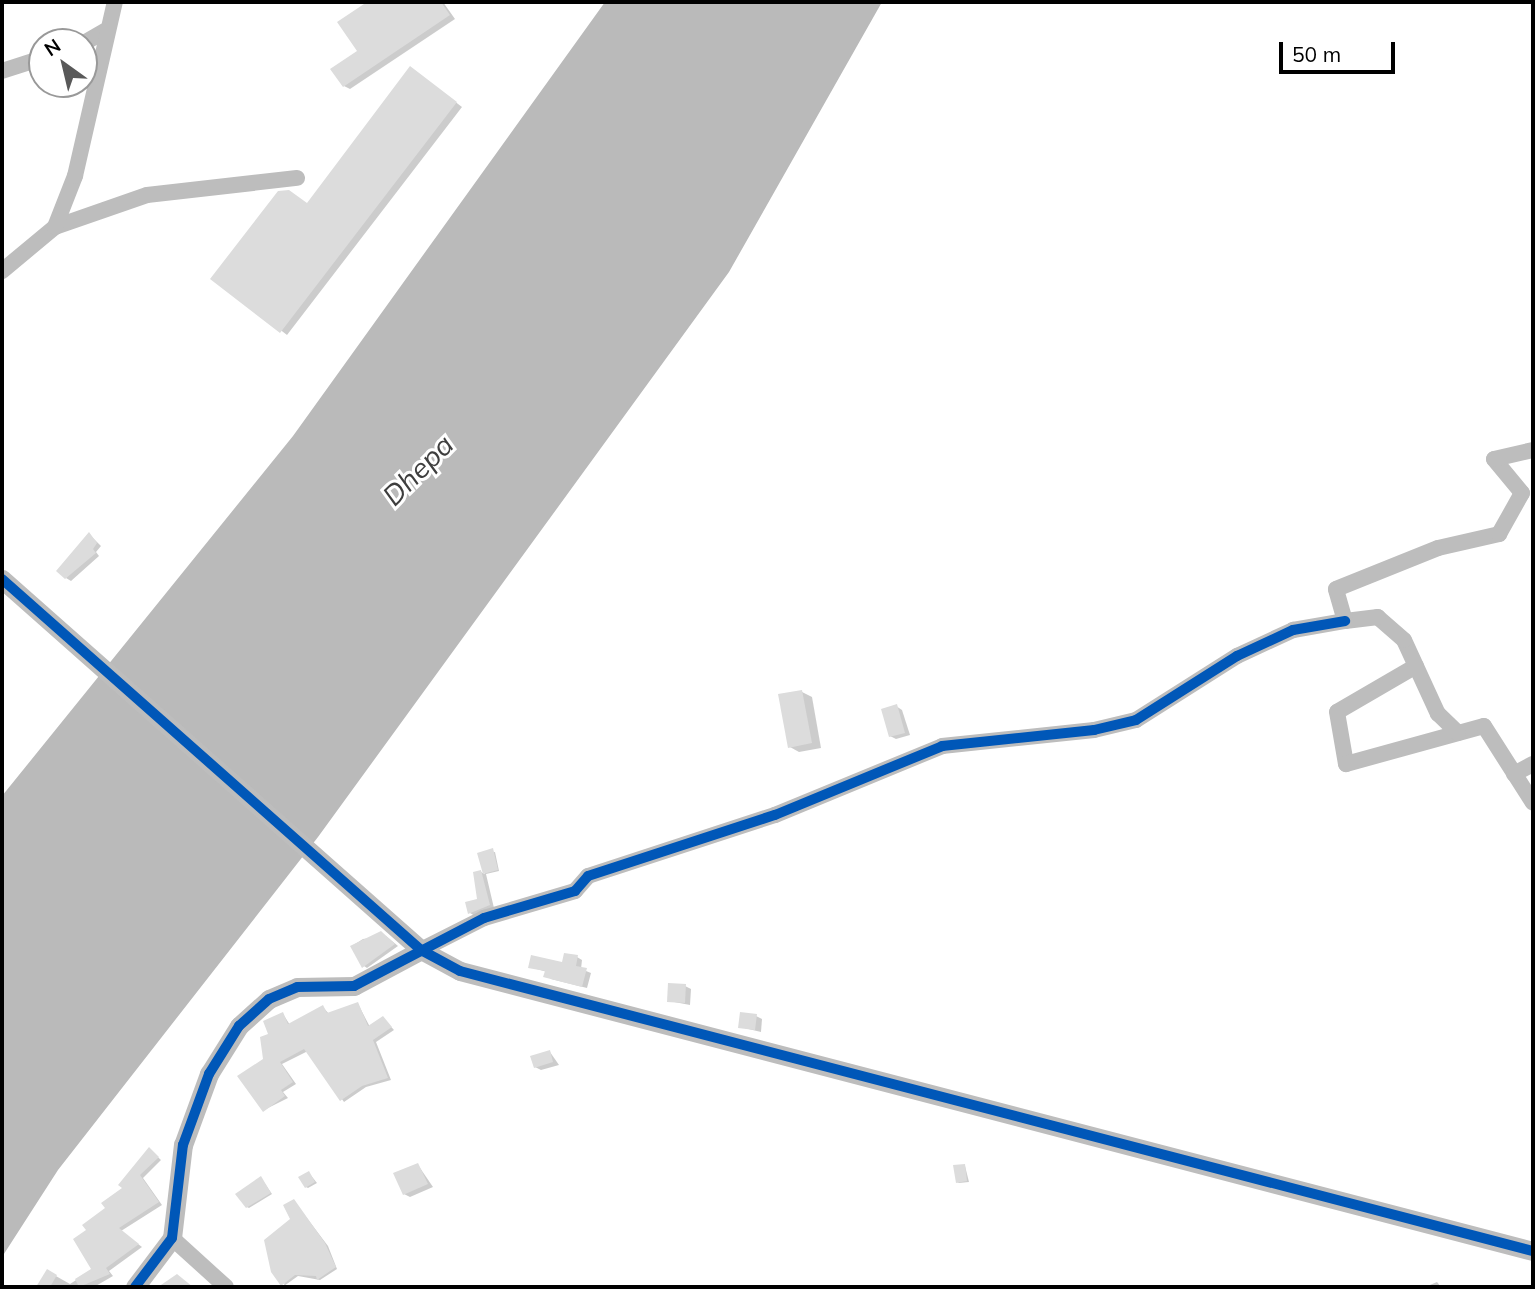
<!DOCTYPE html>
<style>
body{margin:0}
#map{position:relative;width:1535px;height:1289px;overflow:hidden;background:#fff;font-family:Mulish,sans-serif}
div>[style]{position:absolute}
.water>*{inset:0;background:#bababa}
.shadow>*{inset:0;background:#0003}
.building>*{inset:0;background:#dcdcdc}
.minor>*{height:16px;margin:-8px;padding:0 8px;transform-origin:8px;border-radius:8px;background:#bdbdbd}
.tertiary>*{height:19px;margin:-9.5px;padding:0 9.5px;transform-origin:9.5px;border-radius:9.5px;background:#bdbdbd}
.cycleway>*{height:10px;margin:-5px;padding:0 5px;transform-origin:5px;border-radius:5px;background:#0057b8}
span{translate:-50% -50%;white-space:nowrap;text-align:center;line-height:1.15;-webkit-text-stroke:6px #fff;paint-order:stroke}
.water-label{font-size:28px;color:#3e3e3e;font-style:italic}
.frame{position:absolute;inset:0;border:4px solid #000;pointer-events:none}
.north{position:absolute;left:28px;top:28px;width:70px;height:70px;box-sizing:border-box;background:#fff;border:2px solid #999;border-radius:50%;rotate:326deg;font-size:19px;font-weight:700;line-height:28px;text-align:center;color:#000}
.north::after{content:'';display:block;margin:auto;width:24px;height:32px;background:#595959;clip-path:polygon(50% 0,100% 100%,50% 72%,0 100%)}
.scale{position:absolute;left:1279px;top:42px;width:116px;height:32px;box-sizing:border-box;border:4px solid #000;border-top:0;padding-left:9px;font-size:21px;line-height:24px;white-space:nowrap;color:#000;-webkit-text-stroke:5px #fff;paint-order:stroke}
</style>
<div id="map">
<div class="water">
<i style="clip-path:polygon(605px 2px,882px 2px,729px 272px,318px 837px,58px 1170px,2px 1257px,2px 796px,293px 436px)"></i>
</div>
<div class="shadow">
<i style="clip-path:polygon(370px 2px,443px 2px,455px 19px,350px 89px,344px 86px,359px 51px,340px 22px)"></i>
<i style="clip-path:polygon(416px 72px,462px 107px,287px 335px,213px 278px,308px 205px)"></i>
<i style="clip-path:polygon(90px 535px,101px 546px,96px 552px,99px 556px,71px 581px,66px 578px)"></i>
<i style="clip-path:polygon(802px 692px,812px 697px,821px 748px,799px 752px,790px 747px)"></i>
<i style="clip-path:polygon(896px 706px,902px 710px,910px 735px,896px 739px,890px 736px)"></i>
<i style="clip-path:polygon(495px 852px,499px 871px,486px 874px,494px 908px,475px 916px,470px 913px,479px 900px,481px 872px,485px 874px,479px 854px)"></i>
<i style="clip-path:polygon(386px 936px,398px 946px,367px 968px,364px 966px,352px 946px,363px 939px)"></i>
<i style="clip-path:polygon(577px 957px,582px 960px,581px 969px,591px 973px,587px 988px,551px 979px,547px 972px,530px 967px,563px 964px)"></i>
<i style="clip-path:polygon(685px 986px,691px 989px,690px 1005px,669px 1001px)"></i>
<i style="clip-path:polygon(358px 1004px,370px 1027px,383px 1018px,394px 1030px,376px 1042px,391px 1080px,366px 1087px,344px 1102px,308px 1051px,282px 1064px,296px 1084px,283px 1092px,288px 1098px,264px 1110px,270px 1036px,283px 1014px,290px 1025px,323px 1007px,329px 1014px)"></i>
<i style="clip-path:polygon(756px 1016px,762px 1019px,761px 1032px,740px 1027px)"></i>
<i style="clip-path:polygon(550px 1052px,559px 1065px,541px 1070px,535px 1067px)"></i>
<i style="clip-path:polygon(149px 1149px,161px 1160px,143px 1178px,162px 1205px,121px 1231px,142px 1247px,109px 1271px,113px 1276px,94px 1287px,38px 1287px,47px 1271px,70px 1284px,93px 1269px,88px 1231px,125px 1188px)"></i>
<i style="clip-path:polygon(418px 1165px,433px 1187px,410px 1197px,404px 1194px)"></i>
<i style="clip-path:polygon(965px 1166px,969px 1182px,959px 1183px,957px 1182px)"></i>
<i style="clip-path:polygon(309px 1173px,317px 1183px,308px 1188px,306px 1187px)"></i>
<i style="clip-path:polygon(261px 1178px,272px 1194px,249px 1208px,247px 1207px)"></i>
<i style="clip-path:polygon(294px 1201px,328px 1246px,337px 1269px,320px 1280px,298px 1276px,284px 1286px)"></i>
<i style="clip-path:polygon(1437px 1282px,1441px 1287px,1425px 1287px)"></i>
</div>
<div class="building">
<i style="clip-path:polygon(367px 2px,441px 2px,450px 15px,343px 87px,330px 69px,357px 51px,337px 22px)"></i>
<i style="clip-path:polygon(410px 66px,457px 102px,280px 333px,210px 279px,278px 191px,289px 190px,307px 203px)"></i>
<i style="clip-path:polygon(89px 532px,97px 543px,93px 549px,96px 553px,65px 579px,56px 571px)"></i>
<i style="clip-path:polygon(802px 690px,812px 743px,788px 748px,778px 694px)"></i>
<i style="clip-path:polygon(897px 704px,905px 733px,889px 737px,881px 709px)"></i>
<i style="clip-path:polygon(493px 848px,498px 870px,483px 874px,477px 853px)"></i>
<i style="clip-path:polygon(481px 870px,490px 905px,468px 914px,465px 902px,477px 899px,473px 872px)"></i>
<i style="clip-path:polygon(381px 931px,395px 944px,362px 968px,350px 946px)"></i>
<i style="clip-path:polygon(564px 953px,578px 955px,576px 966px,587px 968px,582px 987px,543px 977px,545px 971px,528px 968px,531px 955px,562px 962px)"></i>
<i style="clip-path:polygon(668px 983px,686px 984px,685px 1003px,667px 1002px)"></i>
<i style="clip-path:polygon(358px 1002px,368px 1026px,383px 1016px,392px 1027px,373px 1040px,388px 1078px,362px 1086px,340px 1101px,304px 1049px,280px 1062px,293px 1082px,281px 1090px,285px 1096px,263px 1112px,237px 1076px,263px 1059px,260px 1037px,268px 1034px,263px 1021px,283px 1012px,288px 1024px,323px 1005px,327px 1013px)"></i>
<i style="clip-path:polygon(740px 1012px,757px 1014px,755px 1030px,738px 1028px)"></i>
<i style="clip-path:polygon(550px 1050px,553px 1062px,534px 1068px,530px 1056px)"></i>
<i style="clip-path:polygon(149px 1147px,159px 1157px,140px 1175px,159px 1202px,119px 1228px,139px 1244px,106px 1268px,110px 1274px,79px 1287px,75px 1279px,91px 1269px,73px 1239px,86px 1230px,82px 1225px,105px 1208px,101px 1203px,122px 1188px,118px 1185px)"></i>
<i style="clip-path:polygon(418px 1163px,428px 1184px,403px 1195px,393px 1173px)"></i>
<i style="clip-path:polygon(965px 1164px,967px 1181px,956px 1183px,953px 1165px)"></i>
<i style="clip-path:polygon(309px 1171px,315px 1182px,305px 1188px,298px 1177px)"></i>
<i style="clip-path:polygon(261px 1176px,271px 1193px,246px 1208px,235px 1194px)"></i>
<i style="clip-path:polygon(294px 1199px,325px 1243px,336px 1267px,317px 1280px,316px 1276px,295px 1275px,281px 1286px,271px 1272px,264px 1240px,290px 1219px,283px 1205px)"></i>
<i style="clip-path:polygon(47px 1269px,57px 1275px,50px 1287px,36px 1287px)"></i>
<i style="clip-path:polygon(177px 1274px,193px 1287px,158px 1287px)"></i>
</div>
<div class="minor">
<i style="left:84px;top:43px;width:24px;rotate:-30deg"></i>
<i style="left:2px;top:71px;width:42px;rotate:-18deg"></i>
<i style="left:55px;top:227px;width:97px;rotate:-19.2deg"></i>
<i style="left:147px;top:195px;width:151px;rotate:-6.5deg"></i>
<i style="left:2px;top:271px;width:69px;rotate:-39.7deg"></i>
<i style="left:55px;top:227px;width:55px;rotate:-68.6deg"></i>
<i style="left:75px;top:176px;width:179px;rotate:-77.1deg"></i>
<i style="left:1416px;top:666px;width:91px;rotate:149.8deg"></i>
<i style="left:1337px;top:712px;width:53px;rotate:80.2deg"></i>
<i style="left:1346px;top:764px;width:143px;rotate:-15.4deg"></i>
<i style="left:1484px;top:726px;width:91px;rotate:57.5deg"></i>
<i style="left:1458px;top:733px;width:28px;rotate:-136deg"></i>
<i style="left:1438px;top:714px;width:81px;rotate:-114.7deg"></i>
<i style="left:1404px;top:640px;width:35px;rotate:-139deg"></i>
<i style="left:1378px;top:617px;width:33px;rotate:173deg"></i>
<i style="left:1345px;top:621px;width:33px;rotate:-106deg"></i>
<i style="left:1336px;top:589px;width:110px;rotate:-21.9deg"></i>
<i style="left:1438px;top:548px;width:63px;rotate:-12.9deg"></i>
<i style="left:1499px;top:534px;width:47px;rotate:-60.7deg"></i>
<i style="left:1522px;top:493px;width:44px;rotate:-129.5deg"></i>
<i style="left:1494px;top:459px;width:40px;rotate:-13deg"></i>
<i style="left:1514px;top:774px;width:21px;rotate:-28deg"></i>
<i style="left:421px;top:950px;width:71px;rotate:-26.9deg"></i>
<i style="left:484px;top:918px;width:95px;rotate:-16.5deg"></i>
<i style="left:575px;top:891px;width:20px;rotate:-49deg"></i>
<i style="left:588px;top:876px;width:197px;rotate:-18.1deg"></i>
<i style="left:775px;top:815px;width:181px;rotate:-22.4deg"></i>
<i style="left:942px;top:746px;width:153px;rotate:-6deg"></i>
<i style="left:1094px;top:730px;width:43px;rotate:-13.4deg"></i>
<i style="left:1136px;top:720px;width:120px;rotate:-32.4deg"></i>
<i style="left:1237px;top:656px;width:62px;rotate:-24.9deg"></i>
<i style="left:1293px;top:630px;width:53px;rotate:-9.8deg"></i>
<i style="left:172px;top:1238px;width:73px;rotate:42.2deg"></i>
</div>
<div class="tertiary">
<i style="left:2px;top:579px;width:560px;rotate:41.52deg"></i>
<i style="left:421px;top:950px;width:44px;rotate:28.3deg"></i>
<i style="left:460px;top:971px;width:1109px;rotate:14.63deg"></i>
<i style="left:135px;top:1287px;width:61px;rotate:-52.9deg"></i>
<i style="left:172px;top:1238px;width:94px;rotate:-83.3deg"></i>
<i style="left:183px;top:1145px;width:76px;rotate:-69.9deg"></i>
<i style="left:209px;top:1074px;width:57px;rotate:-58deg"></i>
<i style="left:239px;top:1026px;width:40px;rotate:-42deg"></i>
<i style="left:269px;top:999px;width:30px;rotate:-23deg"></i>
<i style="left:297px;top:987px;width:57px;rotate:-1deg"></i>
<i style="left:354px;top:986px;width:76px;rotate:-28.2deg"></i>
</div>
<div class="cycleway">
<i style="left:2px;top:579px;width:560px;rotate:41.52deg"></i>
<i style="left:421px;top:950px;width:44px;rotate:28.3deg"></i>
<i style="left:460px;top:971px;width:1109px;rotate:14.63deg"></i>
<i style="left:135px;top:1287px;width:61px;rotate:-52.9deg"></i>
<i style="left:172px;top:1238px;width:94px;rotate:-83.3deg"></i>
<i style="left:183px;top:1145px;width:76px;rotate:-69.9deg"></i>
<i style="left:209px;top:1074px;width:57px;rotate:-58deg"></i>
<i style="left:239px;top:1026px;width:40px;rotate:-42deg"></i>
<i style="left:269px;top:999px;width:30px;rotate:-23deg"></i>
<i style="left:297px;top:987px;width:57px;rotate:-1deg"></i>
<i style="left:354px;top:986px;width:147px;rotate:-27.6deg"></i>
<i style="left:484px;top:918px;width:95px;rotate:-16.5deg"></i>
<i style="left:575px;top:891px;width:20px;rotate:-49deg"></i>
<i style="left:588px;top:876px;width:197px;rotate:-18.1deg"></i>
<i style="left:775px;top:815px;width:181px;rotate:-22.4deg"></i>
<i style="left:942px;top:746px;width:153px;rotate:-6deg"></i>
<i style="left:1094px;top:730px;width:43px;rotate:-13.4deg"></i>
<i style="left:1136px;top:720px;width:120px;rotate:-32.4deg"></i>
<i style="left:1237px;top:656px;width:62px;rotate:-24.9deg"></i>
<i style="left:1293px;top:630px;width:53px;rotate:-9.8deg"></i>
</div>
<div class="water-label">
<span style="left:418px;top:470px;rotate:-45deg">Dhepa</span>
</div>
<div class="frame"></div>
<div class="north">N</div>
<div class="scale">50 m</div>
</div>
